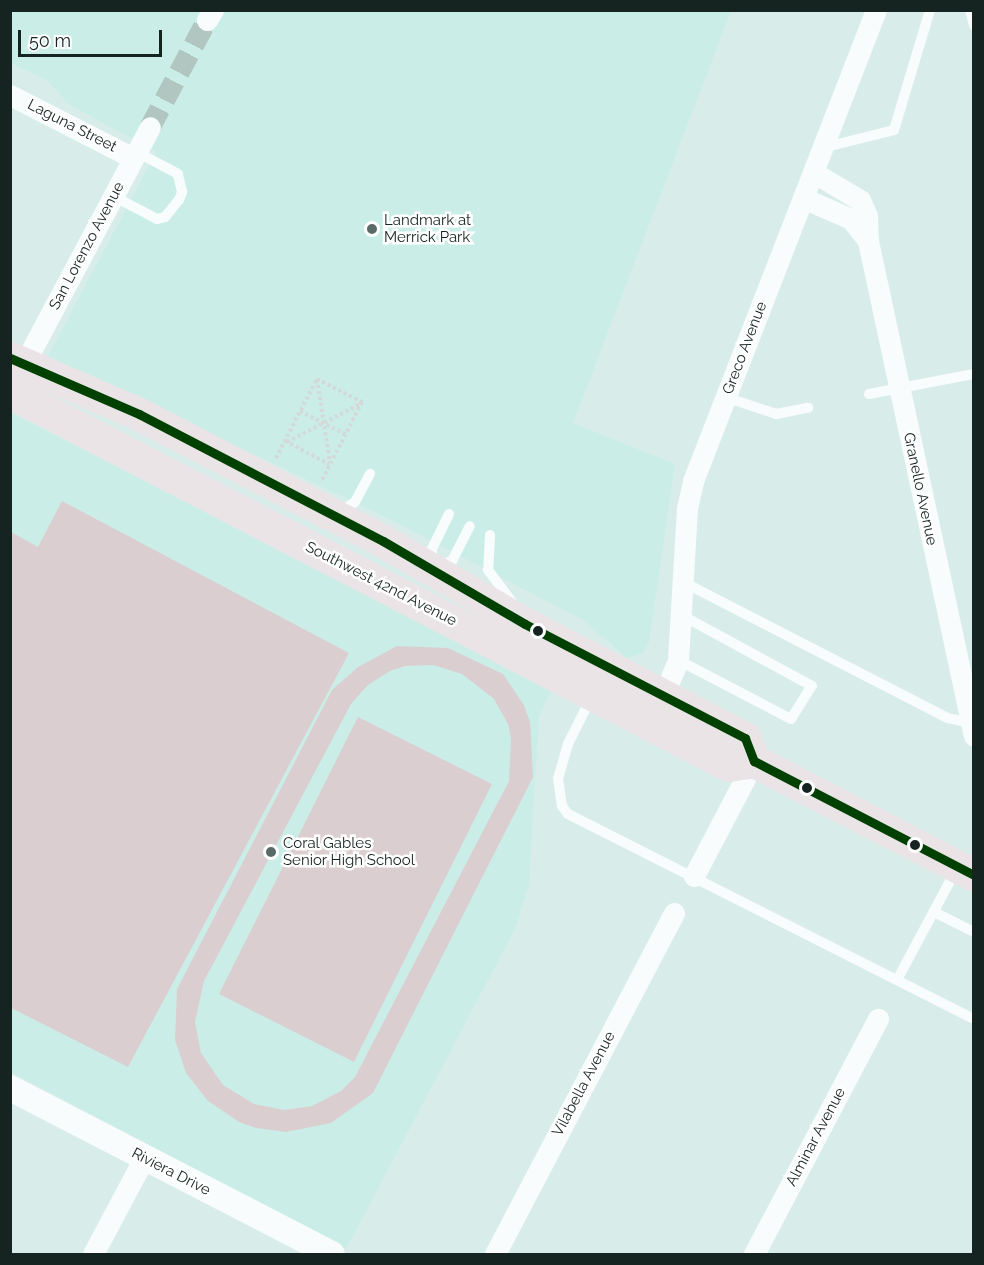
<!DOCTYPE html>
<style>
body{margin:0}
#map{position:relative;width:984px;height:1265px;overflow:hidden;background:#d8ede9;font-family:Raleway,sans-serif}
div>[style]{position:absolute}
.built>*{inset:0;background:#caeee7}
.green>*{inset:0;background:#dbced0}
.minor-tunnel>*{height:21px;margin-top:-10.5px;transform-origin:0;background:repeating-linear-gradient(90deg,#b1c5c1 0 21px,transparent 0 31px)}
.path>*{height:4px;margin-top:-2px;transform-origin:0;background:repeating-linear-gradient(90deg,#d3d9d8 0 3px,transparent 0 6px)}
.service>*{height:10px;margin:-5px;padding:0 5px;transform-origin:5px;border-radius:5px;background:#f9fcfc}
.minor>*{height:21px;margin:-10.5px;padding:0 10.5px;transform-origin:10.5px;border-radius:10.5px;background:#f9fcfc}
.tertiary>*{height:26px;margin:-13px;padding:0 13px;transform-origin:13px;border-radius:13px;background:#f9fcfc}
.primary>*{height:33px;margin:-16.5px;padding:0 16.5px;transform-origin:16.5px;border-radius:16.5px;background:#eae4e6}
.bus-1>*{height:9px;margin:-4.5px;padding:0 4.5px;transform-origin:4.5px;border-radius:4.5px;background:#004000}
.dots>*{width:16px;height:16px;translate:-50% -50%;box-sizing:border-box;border:3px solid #fff;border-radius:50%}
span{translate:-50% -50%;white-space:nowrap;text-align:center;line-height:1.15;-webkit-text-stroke:5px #fff;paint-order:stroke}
.street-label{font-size:15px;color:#152421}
.poi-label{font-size:15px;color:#152421}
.left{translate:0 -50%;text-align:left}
.frame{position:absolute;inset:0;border:12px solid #152421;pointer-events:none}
.scale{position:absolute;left:18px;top:30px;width:144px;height:27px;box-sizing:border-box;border:3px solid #152421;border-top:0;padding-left:8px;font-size:18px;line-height:21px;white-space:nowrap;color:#152421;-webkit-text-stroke:4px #fff;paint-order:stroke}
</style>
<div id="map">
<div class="built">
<i style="clip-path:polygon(10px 11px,731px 11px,573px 423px,675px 464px,649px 642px,643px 653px,627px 658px,583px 620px,391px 520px,48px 356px,156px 152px,70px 105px,46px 80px,11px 63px)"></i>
<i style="clip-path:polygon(10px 412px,551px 690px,539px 716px,529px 884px,515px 929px,346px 1249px,11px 1072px)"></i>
</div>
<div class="green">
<i style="clip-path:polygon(62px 501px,349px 653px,128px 1067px,11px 1008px,11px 532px,38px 547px)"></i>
<i style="clip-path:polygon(evenodd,397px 646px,448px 648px,503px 674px,524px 705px,530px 722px,533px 777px,373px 1093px,331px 1123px,286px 1132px,256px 1128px,239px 1122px,208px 1101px,186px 1073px,175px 1040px,177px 989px,332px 690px,358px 667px,397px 646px,433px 665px,462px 674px,494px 699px,508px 724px,511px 739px,509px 781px,355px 1077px,341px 1091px,312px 1106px,284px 1110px,254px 1104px,223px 1085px,201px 1053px,195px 1022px,204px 981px,351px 704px,368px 685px,390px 671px,405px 666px,433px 665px)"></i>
<i style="clip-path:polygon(358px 717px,492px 784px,354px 1062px,219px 994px)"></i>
</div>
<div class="minor-tunnel">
<i style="left:150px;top:127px;width:121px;rotate:-62deg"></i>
</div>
<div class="path">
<i style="left:317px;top:379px;width:85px;rotate:81.2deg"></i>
<i style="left:300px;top:411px;width:51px;rotate:27.1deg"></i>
<i style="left:285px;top:441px;width:50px;rotate:27.6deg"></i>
<i style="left:287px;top:442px;width:82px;rotate:-27.5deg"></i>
<i style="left:276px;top:458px;width:89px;rotate:-62.6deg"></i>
<i style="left:317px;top:379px;width:51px;rotate:27.1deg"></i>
<i style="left:362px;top:402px;width:90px;rotate:117.1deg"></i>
</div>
<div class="service">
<i style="left:970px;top:10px;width:16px;rotate:75deg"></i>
<i style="left:822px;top:148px;width:74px;rotate:-14deg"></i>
<i style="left:894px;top:130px;width:125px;rotate:-73.3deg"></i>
<i style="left:113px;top:196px;width:50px;rotate:27.6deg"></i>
<i style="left:157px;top:219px;width:8px;rotate:-14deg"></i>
<i style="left:165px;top:217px;width:22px;rotate:-51deg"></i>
<i style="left:179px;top:200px;width:9px;rotate:-69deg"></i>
<i style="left:182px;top:192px;width:18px;rotate:-103deg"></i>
<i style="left:178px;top:174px;width:47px;rotate:-151.8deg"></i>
<i style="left:869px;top:394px;width:107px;rotate:-10.8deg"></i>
<i style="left:725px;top:397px;width:54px;rotate:18.4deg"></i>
<i style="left:776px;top:414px;width:33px;rotate:-11deg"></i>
<i style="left:339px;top:513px;width:19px;rotate:-35deg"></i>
<i style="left:355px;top:502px;width:32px;rotate:-62deg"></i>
<i style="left:449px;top:514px;width:39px;rotate:116deg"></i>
<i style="left:432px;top:549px;width:20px;rotate:90deg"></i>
<i style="left:432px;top:569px;width:22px;rotate:-22deg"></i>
<i style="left:452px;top:561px;width:39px;rotate:-63deg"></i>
<i style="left:490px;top:535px;width:35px;rotate:93deg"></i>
<i style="left:488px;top:570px;width:39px;rotate:53deg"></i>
<i style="left:683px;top:582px;width:298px;rotate:27.2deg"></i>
<i style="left:948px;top:718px;width:23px;rotate:13deg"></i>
<i style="left:678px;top:660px;width:127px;rotate:27.6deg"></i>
<i style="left:791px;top:719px;width:39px;rotate:-58deg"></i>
<i style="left:812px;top:686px;width:149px;rotate:-151.5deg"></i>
<i style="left:592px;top:696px;width:54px;rotate:116.6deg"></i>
<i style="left:568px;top:744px;width:35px;rotate:106deg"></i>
<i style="left:558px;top:778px;width:28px;rotate:82deg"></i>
<i style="left:562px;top:806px;width:10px;rotate:53deg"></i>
<i style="left:568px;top:814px;width:455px;rotate:26.8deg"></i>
<i style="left:934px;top:912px;width:45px;rotate:26.6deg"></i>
<i style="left:897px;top:980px;width:125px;rotate:-61.8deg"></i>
</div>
<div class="minor">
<i style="left:207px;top:20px;width:12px;rotate:-59deg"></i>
<i style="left:10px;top:95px;width:138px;rotate:27.1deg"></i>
<i style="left:813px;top:172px;width:55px;rotate:30.8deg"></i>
<i style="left:860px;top:200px;width:17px;rotate:66deg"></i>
<i style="left:867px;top:216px;width:25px;rotate:88deg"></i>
<i style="left:868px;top:241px;width:506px;rotate:77.91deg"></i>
<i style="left:803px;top:198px;width:52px;rotate:23.6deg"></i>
<i style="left:851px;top:219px;width:28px;rotate:52deg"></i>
<i style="left:24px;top:364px;width:268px;rotate:-62deg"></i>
<i style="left:663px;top:696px;width:39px;rotate:-67deg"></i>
<i style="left:678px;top:660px;width:152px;rotate:-86.6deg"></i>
<i style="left:687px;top:508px;width:28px;rotate:-77deg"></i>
<i style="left:693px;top:481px;width:505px;rotate:-68.77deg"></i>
<i style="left:694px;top:876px;width:130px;rotate:-62.4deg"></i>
<i style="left:93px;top:1254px;width:109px;rotate:-62deg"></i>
<i style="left:495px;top:1254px;width:385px;rotate:-62.3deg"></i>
<i style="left:754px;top:1254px;width:266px;rotate:-62.2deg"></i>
</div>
<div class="tertiary">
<i style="left:10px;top:1088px;width:362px;rotate:27.3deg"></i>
</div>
<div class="primary">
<i style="left:10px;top:358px;width:141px;rotate:23.5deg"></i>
<i style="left:139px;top:414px;width:275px;rotate:27.5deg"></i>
<i style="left:383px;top:541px;width:164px;rotate:30.3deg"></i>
<i style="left:525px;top:624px;width:248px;rotate:27.4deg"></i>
<i style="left:745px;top:738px;width:25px;rotate:69deg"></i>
<i style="left:10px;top:392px;width:810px;rotate:27.42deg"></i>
<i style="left:729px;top:765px;width:25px;rotate:-9deg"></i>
<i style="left:754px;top:761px;width:248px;rotate:27.4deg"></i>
</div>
<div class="bus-1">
<i style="left:10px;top:358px;width:141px;rotate:23.5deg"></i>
<i style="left:139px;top:414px;width:275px;rotate:27.5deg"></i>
<i style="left:383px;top:541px;width:164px;rotate:30.3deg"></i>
<i style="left:525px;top:624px;width:248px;rotate:27.4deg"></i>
<i style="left:745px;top:738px;width:25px;rotate:69deg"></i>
<i style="left:754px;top:761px;width:248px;rotate:27.4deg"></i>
</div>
<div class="dots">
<i style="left:372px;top:229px;background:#596a67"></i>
<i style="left:538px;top:631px;background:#152421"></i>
<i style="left:807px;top:788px;background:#152421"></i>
<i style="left:915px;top:845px;background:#152421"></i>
<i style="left:271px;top:852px;background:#596a67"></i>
</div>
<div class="street-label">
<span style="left:72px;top:126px;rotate:27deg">Laguna Street</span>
<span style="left:87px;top:246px;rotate:-62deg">San Lorenzo Avenue</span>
<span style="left:745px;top:348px;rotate:-69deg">Greco Avenue</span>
<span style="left:920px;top:489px;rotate:78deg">Granello Avenue</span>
<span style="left:381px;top:584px;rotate:27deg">Southwest 42nd Avenue</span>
<span style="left:584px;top:1084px;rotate:-62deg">Vilabella Avenue</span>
<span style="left:816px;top:1137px;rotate:-62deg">Alminar Avenue</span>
<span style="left:171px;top:1172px;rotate:27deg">Riviera Drive</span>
</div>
<div class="poi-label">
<span class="left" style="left:384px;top:229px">Landmark at<br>Merrick Park</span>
<span class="left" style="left:283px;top:852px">Coral Gables<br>Senior High School</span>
</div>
<div class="frame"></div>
<div class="scale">50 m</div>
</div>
